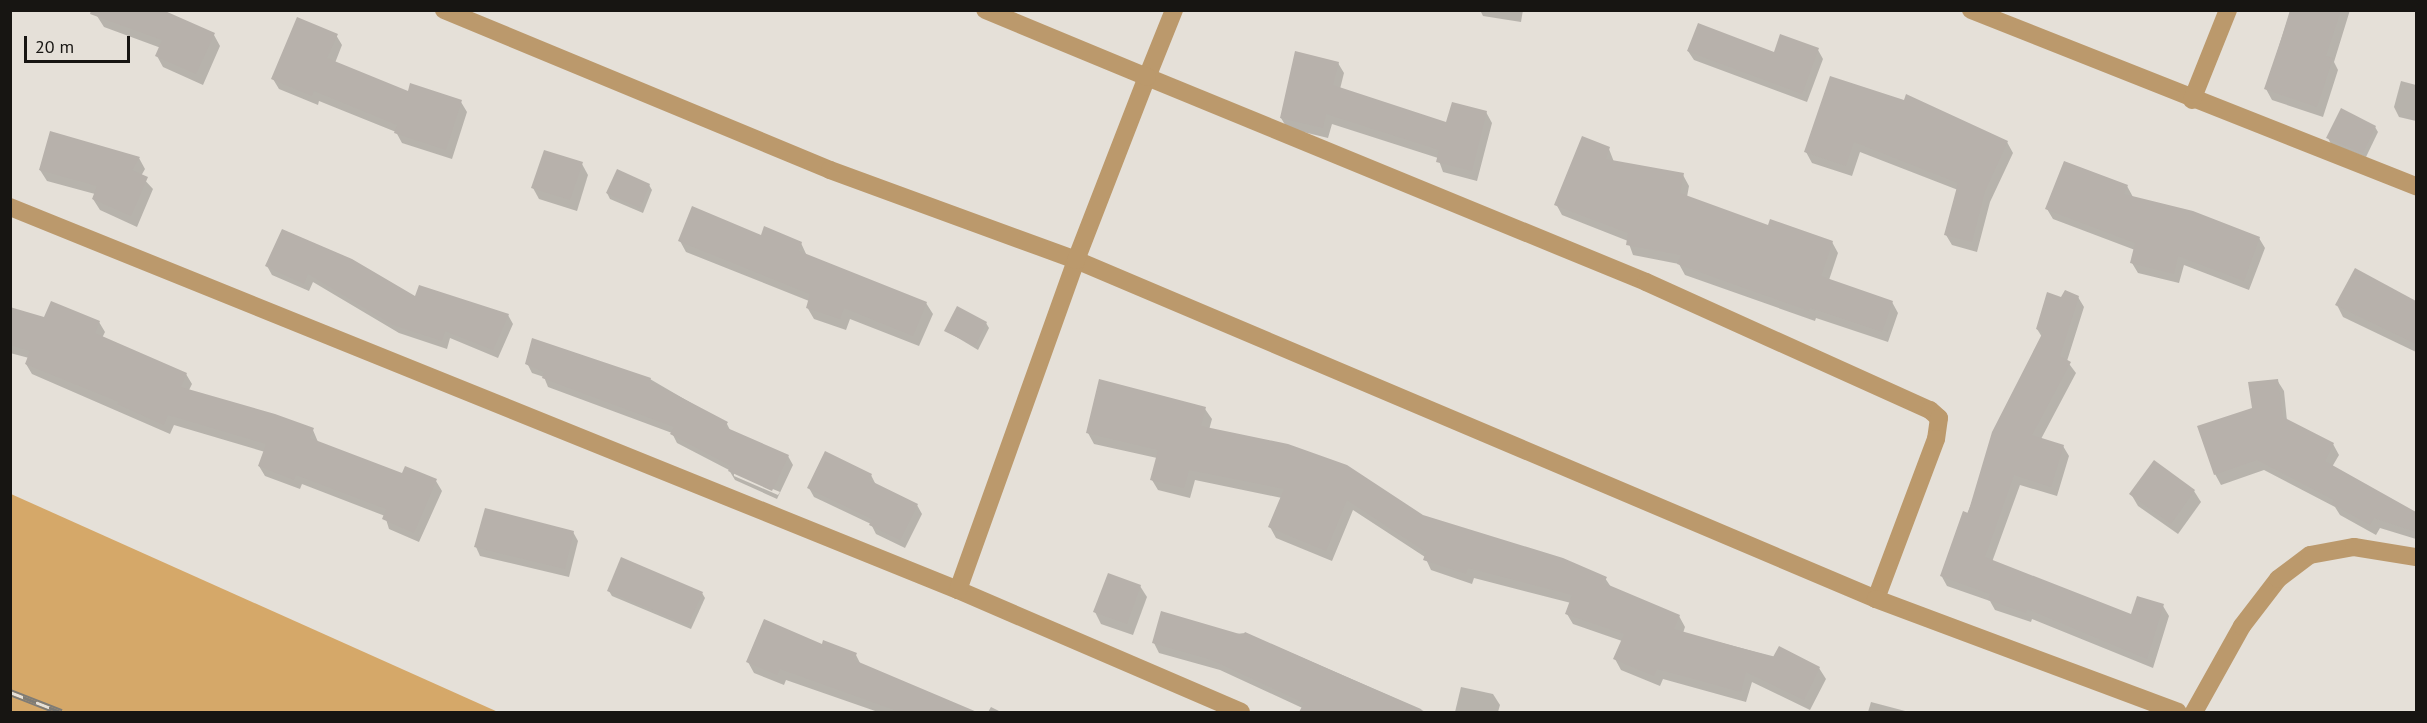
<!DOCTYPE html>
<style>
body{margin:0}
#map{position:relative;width:2427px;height:723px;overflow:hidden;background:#e5e0d8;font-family:"PT Sans",sans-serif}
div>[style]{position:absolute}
.green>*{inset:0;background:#d5a869}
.shadow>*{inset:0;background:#0003}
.building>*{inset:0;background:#b7b1ab}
.minor>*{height:18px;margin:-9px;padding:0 9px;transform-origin:9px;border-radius:9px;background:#bb996c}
.rail>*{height:7px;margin-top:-3.5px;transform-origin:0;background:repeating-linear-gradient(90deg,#e5e0d8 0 14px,#7f7c76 0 28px);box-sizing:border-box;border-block:2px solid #7f7c76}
span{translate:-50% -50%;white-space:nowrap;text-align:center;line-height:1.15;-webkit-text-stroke:4.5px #e5e0d8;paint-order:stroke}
.frame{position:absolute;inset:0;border:12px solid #171512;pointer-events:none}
.scale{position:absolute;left:24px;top:36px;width:106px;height:27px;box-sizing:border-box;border:3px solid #171512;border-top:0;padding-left:8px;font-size:18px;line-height:21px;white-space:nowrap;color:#171512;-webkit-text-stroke:4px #e5e0d8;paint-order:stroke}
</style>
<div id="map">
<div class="green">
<i style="clip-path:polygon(11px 494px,498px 712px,11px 712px)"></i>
</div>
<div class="shadow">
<i style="clip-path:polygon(99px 10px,160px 10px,214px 35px,220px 46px,203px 85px,163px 67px,157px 56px,161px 48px,104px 27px,97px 16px)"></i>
<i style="clip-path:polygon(1480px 10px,1523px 10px,1521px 22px,1483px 16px)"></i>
<i style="clip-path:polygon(2290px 10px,2350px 10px,2334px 62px,2338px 70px,2323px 117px,2272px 100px,2266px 89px)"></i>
<i style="clip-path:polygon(336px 35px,342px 45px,335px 63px,409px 93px,461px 102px,467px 112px,452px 159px,402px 143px,396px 132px,319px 101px,318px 105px,279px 89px,273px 79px)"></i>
<i style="clip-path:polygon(1818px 50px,1823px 59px,1807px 102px,1694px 60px,1688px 51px,1774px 54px)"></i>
<i style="clip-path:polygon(1338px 63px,1344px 73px,1340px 89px,1447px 124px,1486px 112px,1492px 123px,1477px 181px,1443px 172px,1438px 158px,1332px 124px,1328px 138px,1287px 128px,1281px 118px)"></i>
<i style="clip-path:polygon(1831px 78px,2007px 142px,2013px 153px,1990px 202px,1977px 252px,1952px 245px,1946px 235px,1958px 190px,1860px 152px,1852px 176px,1812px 163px,1806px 152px)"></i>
<i style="clip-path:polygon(2401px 81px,2416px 85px,2416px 121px,2399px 117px,2394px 107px)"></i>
<i style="clip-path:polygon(2375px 127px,2378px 132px,2366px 157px,2331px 144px,2328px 138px)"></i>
<i style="clip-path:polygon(1609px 149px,1614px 162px,1683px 175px,1689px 186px,1687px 197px,1769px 227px,1832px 242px,1838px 253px,1829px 280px,1892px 302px,1898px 313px,1888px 342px,1816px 318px,1815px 321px,1685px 275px,1679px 264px,1633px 255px,1628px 241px,1562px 215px,1556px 204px)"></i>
<i style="clip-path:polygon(139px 158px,145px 169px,141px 176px,153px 189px,137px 227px,100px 210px,93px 199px,95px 194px,47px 181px,40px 170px)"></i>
<i style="clip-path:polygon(582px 164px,588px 175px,577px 211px,539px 199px,533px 188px)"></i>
<i style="clip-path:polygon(649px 185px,652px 190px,643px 213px,610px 199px,607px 193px)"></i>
<i style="clip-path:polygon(2127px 186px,2133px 197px,2259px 238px,2265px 248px,2249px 290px,2184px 265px,2179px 283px,2138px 273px,2132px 263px,2135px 250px,2053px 219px,2047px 209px)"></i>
<i style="clip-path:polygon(283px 231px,416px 299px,508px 315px,513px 324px,498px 358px,450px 338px,447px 349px,399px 333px,313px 282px,309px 291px,272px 275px,267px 266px)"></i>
<i style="clip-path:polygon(762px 237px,801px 243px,807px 256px,926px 303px,933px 314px,919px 346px,850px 319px,846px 330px,814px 319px,807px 307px,809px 301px,686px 252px,680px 241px)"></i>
<i style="clip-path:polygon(2356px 270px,2416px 302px,2416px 352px,2343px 317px,2337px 305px)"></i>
<i style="clip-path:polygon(2078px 297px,2084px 307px,2067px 361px,2076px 373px,2041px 439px,2063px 446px,2069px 456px,2057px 496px,2020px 485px,1992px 562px,2132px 616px,2163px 606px,2169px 616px,2153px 668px,2032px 619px,2031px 622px,1995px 610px,1990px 601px,1947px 586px,1941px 575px,2042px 337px,2037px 329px,2062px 299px)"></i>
<i style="clip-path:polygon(10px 308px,45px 319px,99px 322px,105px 332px,102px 338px,186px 374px,192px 384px,189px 390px,313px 430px,318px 442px,403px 475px,436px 481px,442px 491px,419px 542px,389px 529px,385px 516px,302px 484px,300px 489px,265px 476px,259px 466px,265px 452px,174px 425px,170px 434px,32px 374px,26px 364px,29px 358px,10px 353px)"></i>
<i style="clip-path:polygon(986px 323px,989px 328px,978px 350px,945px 330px)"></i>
<i style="clip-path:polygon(evenodd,527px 363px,650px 379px,727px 424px,731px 432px,788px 456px,793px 465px,777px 499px,735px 480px,729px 470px,677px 443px,672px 433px,548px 387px,544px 377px,532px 373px,527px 363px,734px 473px,780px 492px,778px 495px,734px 476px,734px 473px)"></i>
<i style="clip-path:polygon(2277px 380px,2284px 391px,2287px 421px,2333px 444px,2339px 455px,2332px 467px,2416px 514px,2416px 539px,2380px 528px,2376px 535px,2340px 515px,2335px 507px,2264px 470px,2221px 485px,2215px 474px,2253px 409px)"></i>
<i style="clip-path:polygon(1205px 409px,1212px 419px,1209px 430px,1423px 517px,1605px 578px,1611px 587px,1679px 616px,1685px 627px,1683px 633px,1819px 668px,1826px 679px,1810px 710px,1752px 682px,1746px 702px,1663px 679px,1660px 686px,1621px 670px,1615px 659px,1622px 641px,1573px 624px,1567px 614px,1571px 603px,1474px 578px,1472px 584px,1431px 570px,1425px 557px,1353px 510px,1332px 561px,1276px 538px,1270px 527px,1282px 498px,1195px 480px,1190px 498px,1158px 490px,1152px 480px,1157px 458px,1094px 444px,1088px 433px)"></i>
<i style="clip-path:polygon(2154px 462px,2194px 491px,2201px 502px,2178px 534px,2138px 506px,2131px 494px)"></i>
<i style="clip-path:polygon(871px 475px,876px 485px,917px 505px,922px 514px,905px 548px,876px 534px,871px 524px,814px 497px,809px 488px)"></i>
<i style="clip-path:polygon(573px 532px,578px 541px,569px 577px,480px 556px,476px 547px)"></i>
<i style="clip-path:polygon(1140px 586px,1147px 597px,1133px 635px,1101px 624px,1095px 612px)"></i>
<i style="clip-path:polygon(609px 591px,702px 593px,705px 598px,691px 629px,612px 596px)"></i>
<i style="clip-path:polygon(1245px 633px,1421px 709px,1423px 712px,1311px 712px,1220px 670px,1159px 653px,1154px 643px)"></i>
<i style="clip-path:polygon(822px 646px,856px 655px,861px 665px,935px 705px,932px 712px,878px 712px,786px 680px,784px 685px,754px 673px,748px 662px)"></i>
<i style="clip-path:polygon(1461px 687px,1493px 694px,1500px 705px,1498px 712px,1455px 712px)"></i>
<i style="clip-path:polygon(1871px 702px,1909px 712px,1868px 712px)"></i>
<i style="clip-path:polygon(991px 707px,1001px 712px,988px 712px)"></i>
</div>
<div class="building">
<i style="clip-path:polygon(91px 10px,165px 11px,215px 33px,196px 74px,155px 56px,162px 40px,90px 14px)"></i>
<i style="clip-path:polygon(2291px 10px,2341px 10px,2326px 56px,2333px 58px,2317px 107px,2264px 89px)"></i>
<i style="clip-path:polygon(297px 17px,338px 34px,327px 58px,408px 91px,410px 83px,462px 100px,446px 150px,394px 133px,397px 125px,314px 91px,312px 96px,271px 79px)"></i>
<i style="clip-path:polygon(1698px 23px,1774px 52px,1780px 34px,1819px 48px,1802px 94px,1687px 51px)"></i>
<i style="clip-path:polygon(1295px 51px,1339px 62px,1333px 85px,1446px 122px,1452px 102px,1487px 111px,1472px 171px,1436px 162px,1439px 150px,1326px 114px,1323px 128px,1280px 118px)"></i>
<i style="clip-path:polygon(1830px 76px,1904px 100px,1906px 94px,2008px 141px,1985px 191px,1972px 242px,1944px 235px,1958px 183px,1854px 142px,1846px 166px,1804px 152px)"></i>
<i style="clip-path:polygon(2341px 108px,2376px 126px,2363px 153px,2326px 138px)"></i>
<i style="clip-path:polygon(50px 131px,140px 157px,132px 170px,148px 177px,131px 216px,92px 199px,97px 186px,39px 170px)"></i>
<i style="clip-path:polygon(1582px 136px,1610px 147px,1606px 159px,1684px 173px,1680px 193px,1768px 225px,1770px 219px,1833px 241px,1821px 276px,1893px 301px,1882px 332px,1810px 308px,1809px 311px,1677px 264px,1681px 255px,1626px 245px,1628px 233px,1554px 205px)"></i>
<i style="clip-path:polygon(544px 150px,583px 162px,570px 200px,531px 188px)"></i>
<i style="clip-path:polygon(2064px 161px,2128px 185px,2124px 194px,2193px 211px,2260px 237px,2244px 281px,2178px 256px,2174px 274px,2130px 263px,2135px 243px,2045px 209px)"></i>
<i style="clip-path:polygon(617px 169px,650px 184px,640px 208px,606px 193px)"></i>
<i style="clip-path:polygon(692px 206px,761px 235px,764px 226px,802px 242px,799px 251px,927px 302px,913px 336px,844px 308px,840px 319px,806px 308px,810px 294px,678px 241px)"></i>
<i style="clip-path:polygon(282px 229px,352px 259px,415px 296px,419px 285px,509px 314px,493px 350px,445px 331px,442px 341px,393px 325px,308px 274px,304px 284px,265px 266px)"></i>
<i style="clip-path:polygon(2355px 268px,2416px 301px,2416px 344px,2335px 305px)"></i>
<i style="clip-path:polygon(2065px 290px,2079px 296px,2060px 356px,2071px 362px,2032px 435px,2064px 445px,2051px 487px,2014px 475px,1985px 557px,2131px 614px,2137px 596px,2164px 604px,2147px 659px,2027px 609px,2026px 613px,1988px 600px,1990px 594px,1940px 576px,1963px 511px,1968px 513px,1992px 432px,2043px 332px,2036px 329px,2047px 292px,2061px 297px)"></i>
<i style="clip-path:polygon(51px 301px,100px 321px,95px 333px,187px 373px,181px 387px,275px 414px,314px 428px,310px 438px,402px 473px,405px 466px,437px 479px,414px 533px,382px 519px,386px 509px,296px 475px,294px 480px,258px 466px,266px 444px,168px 415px,164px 425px,117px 404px,119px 402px,25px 364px,30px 351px,10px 345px,10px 307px,44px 317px)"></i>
<i style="clip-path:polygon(957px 306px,987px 322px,975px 346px,944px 331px)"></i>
<i style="clip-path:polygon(532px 338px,651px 378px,650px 381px,728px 422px,725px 427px,789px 455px,772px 491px,728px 471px,731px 466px,670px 434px,674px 427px,542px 378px,544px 372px,525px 364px)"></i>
<i style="clip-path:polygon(1099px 379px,1206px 407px,1201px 426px,1288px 444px,1347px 465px,1423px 515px,1563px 558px,1607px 577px,1604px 583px,1680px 615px,1674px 629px,1773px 657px,1779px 646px,1820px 667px,1804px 700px,1746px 672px,1741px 692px,1657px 669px,1654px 676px,1613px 659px,1624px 634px,1565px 614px,1572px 595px,1468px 568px,1466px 574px,1423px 560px,1426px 552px,1347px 500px,1326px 551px,1268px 527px,1284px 489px,1189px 470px,1184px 488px,1150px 480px,1158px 450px,1086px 433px)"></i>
<i style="clip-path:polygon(2278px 379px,2283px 417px,2334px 443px,2325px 461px,2416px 512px,2416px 532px,2374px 518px,2370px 525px,2332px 504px,2334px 500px,2257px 460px,2214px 475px,2197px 426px,2252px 408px,2248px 382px)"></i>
<i style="clip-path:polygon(825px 451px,872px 474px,869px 480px,918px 504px,900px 540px,869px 525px,872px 519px,807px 488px)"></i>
<i style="clip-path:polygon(2154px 460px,2195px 490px,2171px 524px,2129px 494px)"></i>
<i style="clip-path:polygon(485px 508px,574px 531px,565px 569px,474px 547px)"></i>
<i style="clip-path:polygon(621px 557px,703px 592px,688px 625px,607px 591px)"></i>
<i style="clip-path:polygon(1108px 573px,1141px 585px,1127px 624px,1093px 612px)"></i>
<i style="clip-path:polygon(1161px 611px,1243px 635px,1245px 632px,1426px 712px,1299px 712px,1304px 703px,1212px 660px,1152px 643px)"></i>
<i style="clip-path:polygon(764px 619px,822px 644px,823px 640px,857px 653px,854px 660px,977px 712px,900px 712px,780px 669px,777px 675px,746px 662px)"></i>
</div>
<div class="minor">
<i style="left:444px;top:10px;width:418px;rotate:22.5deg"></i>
<i style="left:830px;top:170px;width:262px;rotate:20.1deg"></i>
<i style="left:1076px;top:260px;width:869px;rotate:22.96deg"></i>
<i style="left:1174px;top:10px;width:72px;rotate:111.9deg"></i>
<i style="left:1147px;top:77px;width:539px;rotate:22.33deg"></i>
<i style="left:1646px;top:282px;width:312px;rotate:24.3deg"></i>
<i style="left:1930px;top:410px;width:12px;rotate:42deg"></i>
<i style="left:1939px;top:418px;width:21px;rotate:98deg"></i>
<i style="left:1936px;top:439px;width:171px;rotate:110.6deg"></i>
<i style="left:1876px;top:599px;width:322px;rotate:20.5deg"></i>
<i style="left:1971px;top:10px;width:479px;rotate:21.6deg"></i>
<i style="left:2192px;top:100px;width:97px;rotate:-68.2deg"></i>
<i style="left:10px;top:207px;width:1022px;rotate:22deg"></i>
<i style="left:958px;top:590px;width:308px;rotate:23.3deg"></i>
<i style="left:958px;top:590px;width:350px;rotate:-70.3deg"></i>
<i style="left:1076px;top:260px;width:196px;rotate:-68.8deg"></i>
<i style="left:1147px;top:77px;width:175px;rotate:-157.5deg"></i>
<i style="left:2194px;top:712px;width:98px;rotate:-60.8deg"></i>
<i style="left:2242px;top:626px;width:59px;rotate:-52.5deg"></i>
<i style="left:2278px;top:579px;width:40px;rotate:-37deg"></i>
<i style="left:2310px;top:555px;width:45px;rotate:-10.3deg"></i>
<i style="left:2354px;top:547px;width:63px;rotate:9.2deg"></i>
</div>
<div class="rail">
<i style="left:10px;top:692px;width:55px;rotate:21.4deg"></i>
</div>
<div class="frame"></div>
<div class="scale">20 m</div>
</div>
